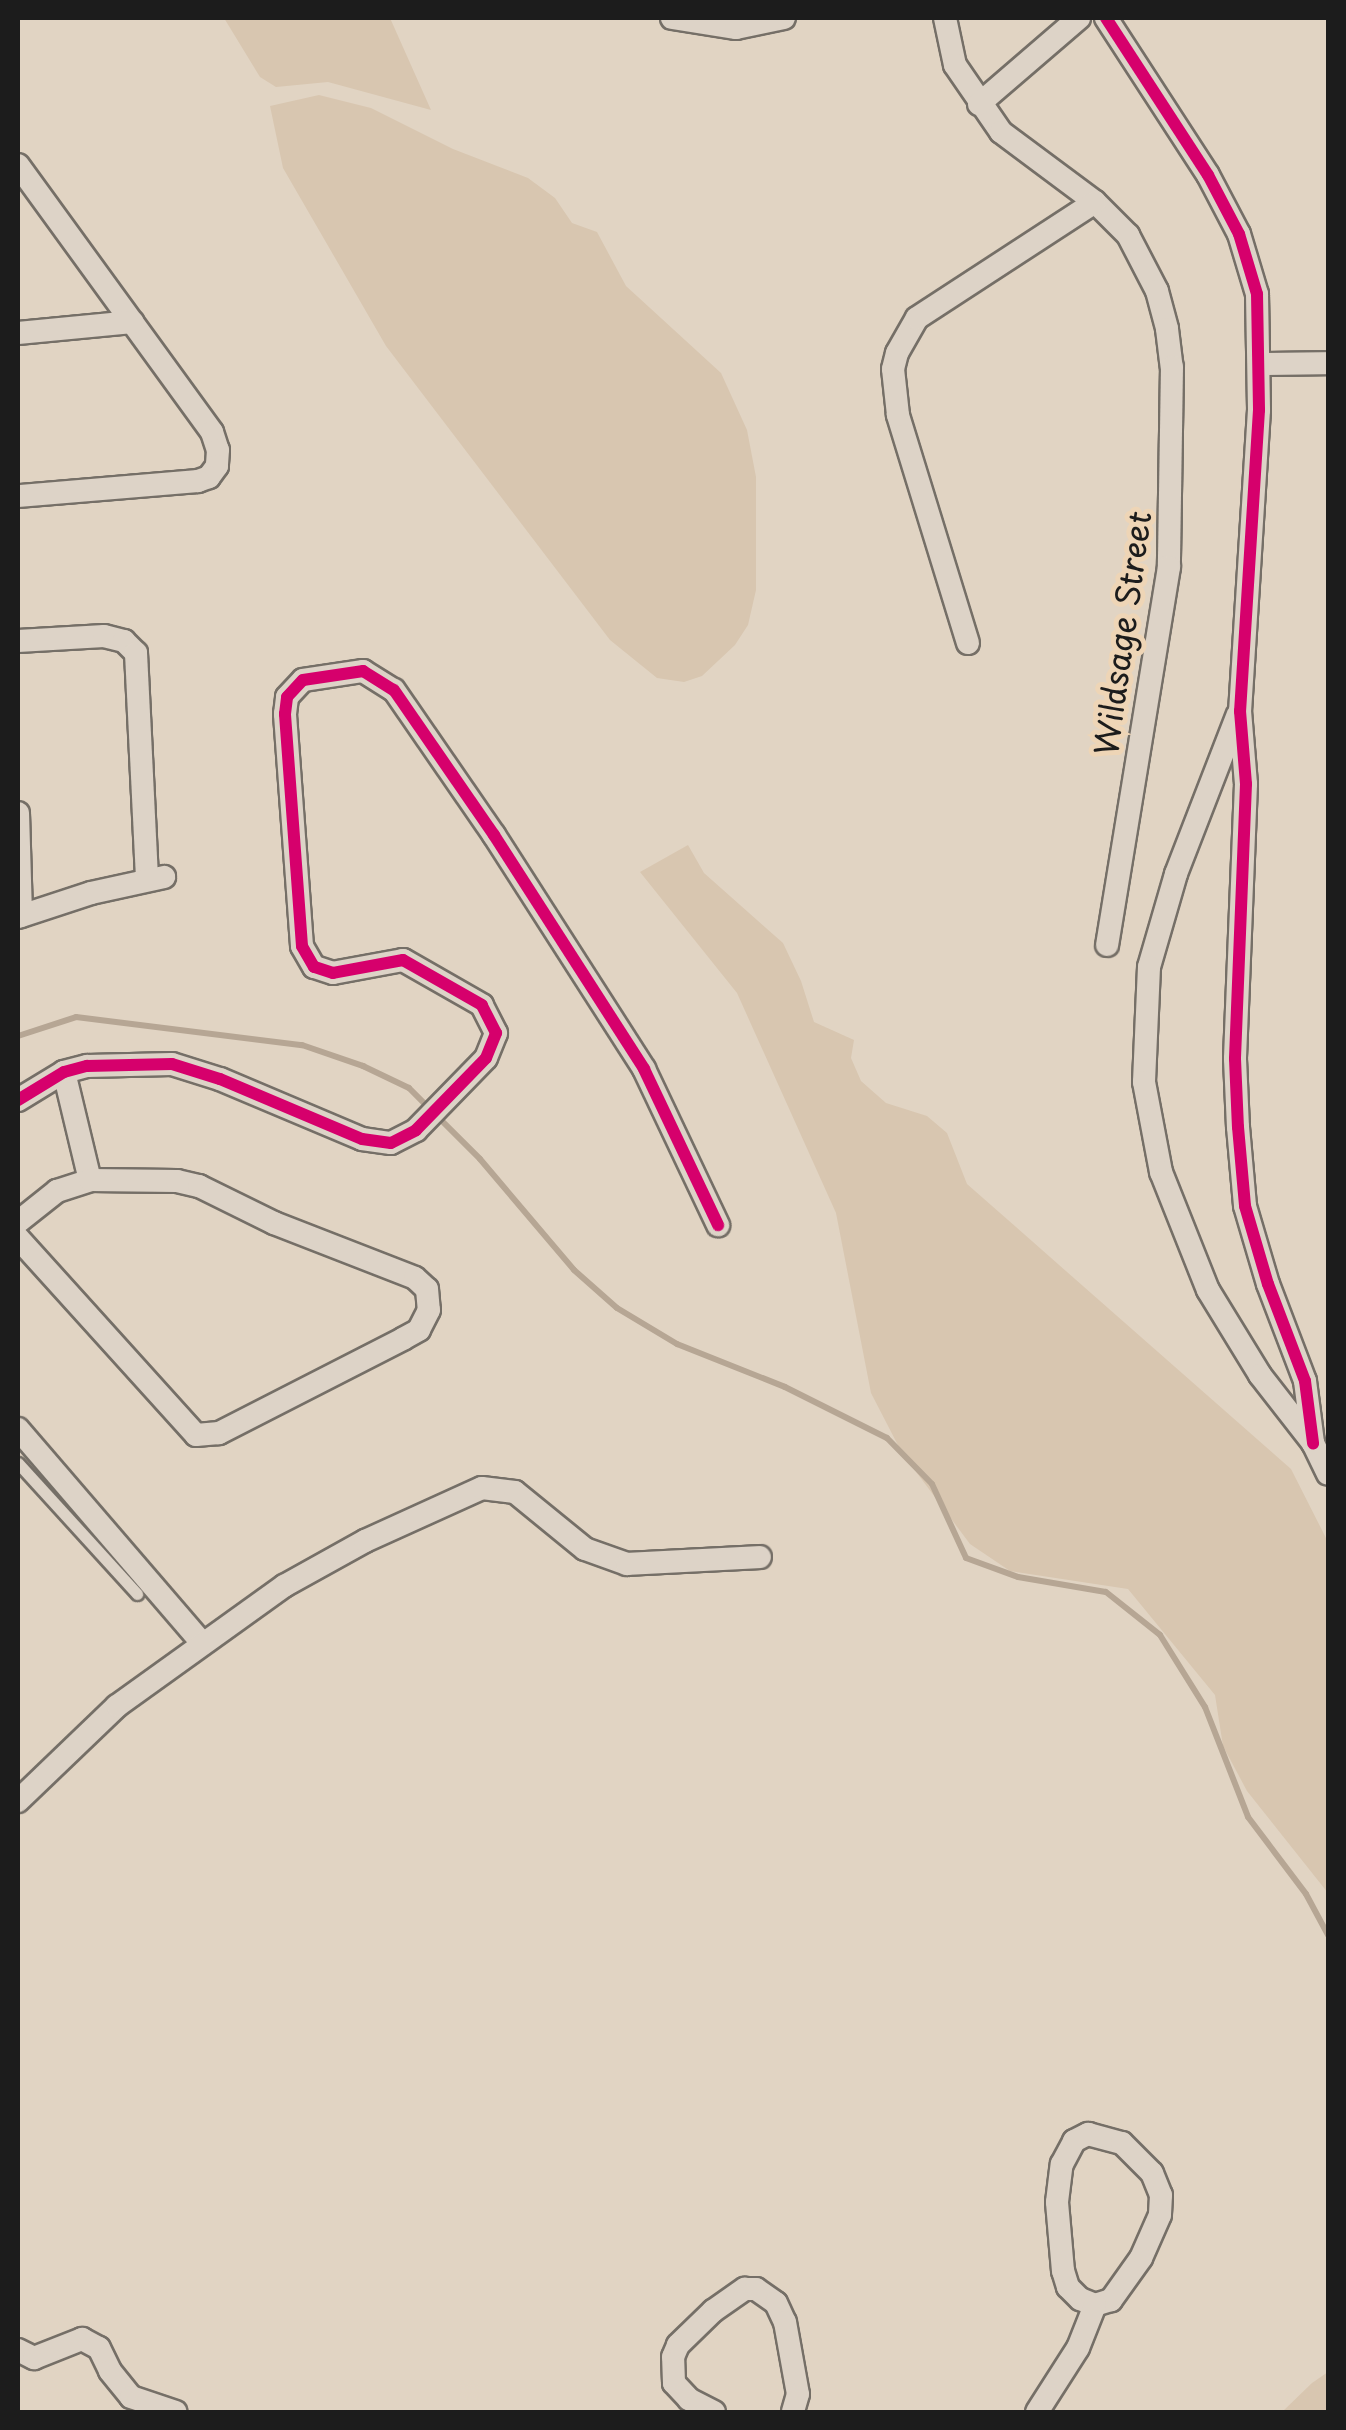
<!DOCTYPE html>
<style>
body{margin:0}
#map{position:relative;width:1346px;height:2430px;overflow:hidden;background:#e1d4c3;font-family:"Playpen Sans",sans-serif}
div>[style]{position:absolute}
.green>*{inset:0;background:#d8c6b0}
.stream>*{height:6px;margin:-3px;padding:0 3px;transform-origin:3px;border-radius:3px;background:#b6a694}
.roads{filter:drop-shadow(2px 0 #756f67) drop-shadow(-2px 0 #756f67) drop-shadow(0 2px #756f67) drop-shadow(0 -2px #756f67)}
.lane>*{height:11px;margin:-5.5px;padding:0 5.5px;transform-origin:5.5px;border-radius:5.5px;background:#ddd3c7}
.street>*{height:22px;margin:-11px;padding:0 11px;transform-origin:11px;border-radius:11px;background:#ddd3c7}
.cycleway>*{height:12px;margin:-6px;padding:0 6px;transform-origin:6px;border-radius:6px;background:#d6006c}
span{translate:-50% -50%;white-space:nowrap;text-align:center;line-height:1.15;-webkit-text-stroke:10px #eed5b6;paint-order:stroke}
.street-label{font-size:32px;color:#1c1c1c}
.frame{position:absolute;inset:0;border:20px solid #1c1c1c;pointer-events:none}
</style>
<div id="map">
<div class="green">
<i style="clip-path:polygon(224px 18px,390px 18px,431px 110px,328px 82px,276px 87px,260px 77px)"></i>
<i style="clip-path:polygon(319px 95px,371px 108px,453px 149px,528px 178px,555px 198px,572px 223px,597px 232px,626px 286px,721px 373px,747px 430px,756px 477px,756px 590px,748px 625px,735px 645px,702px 676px,684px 682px,657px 678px,610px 640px,386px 346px,283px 168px,270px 106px)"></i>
<i style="clip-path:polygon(688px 845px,704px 873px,783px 943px,801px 981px,814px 1022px,854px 1040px,851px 1058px,861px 1081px,886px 1103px,927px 1116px,947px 1133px,967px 1184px,1291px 1469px,1328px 1542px,1328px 1893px,1247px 1791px,1223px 1746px,1215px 1695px,1128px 1589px,1010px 1571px,970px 1544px,902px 1453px,871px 1393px,836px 1213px,737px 993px,640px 872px)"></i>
<i style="clip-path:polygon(1328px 2372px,1328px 2412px,1282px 2412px,1312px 2383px)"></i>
</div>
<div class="stream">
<i style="left:18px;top:1036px;width:61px;rotate:-18.1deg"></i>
<i style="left:76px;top:1017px;width:228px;rotate:7.1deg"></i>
<i style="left:302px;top:1045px;width:65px;rotate:19deg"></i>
<i style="left:363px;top:1066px;width:51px;rotate:25.6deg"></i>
<i style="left:409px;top:1088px;width:28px;rotate:45deg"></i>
<i style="left:438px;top:1117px;width:59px;rotate:45deg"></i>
<i style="left:480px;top:1159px;width:145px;rotate:49.7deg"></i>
<i style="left:574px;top:1270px;width:57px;rotate:41.5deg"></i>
<i style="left:617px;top:1308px;width:70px;rotate:31deg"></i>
<i style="left:677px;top:1344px;width:116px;rotate:21.7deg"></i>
<i style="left:785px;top:1387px;width:114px;rotate:26.6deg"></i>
<i style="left:887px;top:1438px;width:64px;rotate:45.6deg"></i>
<i style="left:932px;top:1484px;width:81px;rotate:65.3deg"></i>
<i style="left:966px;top:1558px;width:55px;rotate:20.1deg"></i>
<i style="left:1018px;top:1577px;width:89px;rotate:9.7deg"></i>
<i style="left:1106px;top:1592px;width:69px;rotate:38.5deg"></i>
<i style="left:1160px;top:1635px;width:85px;rotate:58deg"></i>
<i style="left:1205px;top:1707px;width:118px;rotate:68.6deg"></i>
<i style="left:1248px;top:1817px;width:96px;rotate:53deg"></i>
<i style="left:1306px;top:1894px;width:47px;rotate:61.8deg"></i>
</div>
<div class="roads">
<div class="lane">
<i style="left:18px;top:1463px;width:177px;rotate:47.7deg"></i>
</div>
<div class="street">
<i style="left:672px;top:18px;width:65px;rotate:8.9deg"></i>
<i style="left:736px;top:28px;width:49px;rotate:-11.8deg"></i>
<i style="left:945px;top:18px;width:48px;rotate:78deg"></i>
<i style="left:955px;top:65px;width:81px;rotate:55.5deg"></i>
<i style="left:1001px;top:132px;width:117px;rotate:36.7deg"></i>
<i style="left:1095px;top:202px;width:47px;rotate:45deg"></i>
<i style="left:1128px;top:235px;width:63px;rotate:62.6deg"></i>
<i style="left:1157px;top:291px;width:39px;rotate:75deg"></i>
<i style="left:1167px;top:329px;width:38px;rotate:83deg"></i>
<i style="left:1172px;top:367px;width:200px;rotate:90.9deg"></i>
<i style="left:1169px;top:567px;width:383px;rotate:99.3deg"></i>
<i style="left:1106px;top:18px;width:187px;rotate:57deg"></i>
<i style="left:1208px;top:175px;width:67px;rotate:62.3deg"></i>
<i style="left:1239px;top:234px;width:63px;rotate:73.3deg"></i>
<i style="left:1257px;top:294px;width:116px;rotate:89deg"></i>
<i style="left:1259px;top:410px;width:302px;rotate:93.6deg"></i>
<i style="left:1240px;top:711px;width:73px;rotate:85.3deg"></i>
<i style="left:1246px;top:784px;width:275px;rotate:92.3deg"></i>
<i style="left:1235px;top:1059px;width:68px;rotate:87.5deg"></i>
<i style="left:1238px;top:1127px;width:79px;rotate:84.9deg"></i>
<i style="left:1245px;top:1206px;width:81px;rotate:73.6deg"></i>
<i style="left:1268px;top:1284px;width:104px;rotate:69.1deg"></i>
<i style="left:1305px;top:1381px;width:63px;rotate:82.6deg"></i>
<i style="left:979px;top:104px;width:132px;rotate:-40.7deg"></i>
<i style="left:18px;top:165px;width:330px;rotate:54deg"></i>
<i style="left:212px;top:432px;width:19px;rotate:72deg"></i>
<i style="left:218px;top:450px;width:16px;rotate:94deg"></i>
<i style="left:217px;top:466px;width:14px;rotate:126deg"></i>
<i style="left:209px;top:477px;width:12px;rotate:160deg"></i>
<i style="left:198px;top:481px;width:181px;rotate:175.2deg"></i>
<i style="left:18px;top:333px;width:115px;rotate:-5.5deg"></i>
<i style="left:1259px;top:364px;width:69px;rotate:-0.8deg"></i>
<i style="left:18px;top:641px;width:86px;rotate:-3.3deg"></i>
<i style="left:104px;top:636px;width:21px;rotate:14deg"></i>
<i style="left:124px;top:641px;width:17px;rotate:45deg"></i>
<i style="left:136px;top:653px;width:227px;rotate:87.2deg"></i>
<i style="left:968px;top:643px;width:239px;rotate:-107.1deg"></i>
<i style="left:898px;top:415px;width:46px;rotate:-96.2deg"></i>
<i style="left:893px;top:369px;width:16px;rotate:-76deg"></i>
<i style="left:897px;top:353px;width:40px;rotate:-60.3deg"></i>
<i style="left:917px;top:318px;width:212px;rotate:-33.1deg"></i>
<i style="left:1238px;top:714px;width:172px;rotate:111.2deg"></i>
<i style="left:1176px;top:874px;width:97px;rotate:106.2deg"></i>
<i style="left:1149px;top:967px;width:115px;rotate:92.5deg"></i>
<i style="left:1144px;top:1082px;width:92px;rotate:79.3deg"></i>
<i style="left:1161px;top:1172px;width:127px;rotate:68.3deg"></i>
<i style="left:1208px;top:1290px;width:100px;rotate:58.5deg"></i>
<i style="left:1260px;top:1375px;width:86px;rotate:52.1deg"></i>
<i style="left:1313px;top:1443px;width:34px;rotate:64deg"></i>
<i style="left:18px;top:813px;width:103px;rotate:88.3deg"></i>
<i style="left:18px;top:917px;width:77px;rotate:-18.2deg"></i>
<i style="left:91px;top:893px;width:75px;rotate:-12.4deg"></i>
<i style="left:64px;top:1072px;width:111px;rotate:76.5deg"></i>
<i style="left:18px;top:1100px;width:54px;rotate:-31.3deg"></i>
<i style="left:64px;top:1072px;width:24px;rotate:-15deg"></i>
<i style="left:87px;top:1066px;width:85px;rotate:-1.3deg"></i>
<i style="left:172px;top:1064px;width:50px;rotate:17.4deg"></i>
<i style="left:220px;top:1079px;width:154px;rotate:22.9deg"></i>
<i style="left:362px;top:1139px;width:29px;rotate:8deg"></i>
<i style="left:391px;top:1143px;width:28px;rotate:-27deg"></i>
<i style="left:416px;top:1130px;width:100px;rotate:-45.8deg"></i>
<i style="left:486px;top:1058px;width:27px;rotate:-68deg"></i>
<i style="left:496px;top:1033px;width:31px;rotate:-117deg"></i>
<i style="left:482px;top:1005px;width:91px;rotate:-150.3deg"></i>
<i style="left:403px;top:960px;width:71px;rotate:169.5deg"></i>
<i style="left:333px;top:973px;width:20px;rotate:-162deg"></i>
<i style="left:314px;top:967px;width:24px;rotate:-120deg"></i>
<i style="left:302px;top:946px;width:233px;rotate:-94.2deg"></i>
<i style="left:285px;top:714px;width:17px;rotate:-83deg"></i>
<i style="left:287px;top:697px;width:23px;rotate:-47deg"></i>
<i style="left:303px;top:680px;width:61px;rotate:-8.5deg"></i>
<i style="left:363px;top:671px;width:36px;rotate:32deg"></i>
<i style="left:394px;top:690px;width:176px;rotate:55.4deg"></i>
<i style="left:494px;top:835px;width:278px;rotate:57.3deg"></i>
<i style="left:644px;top:1069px;width:173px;rotate:64.6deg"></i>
<i style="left:18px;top:1222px;width:50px;rotate:-38.5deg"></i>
<i style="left:57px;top:1191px;width:35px;rotate:-18deg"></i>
<i style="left:90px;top:1180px;width:87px;rotate:0.7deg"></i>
<i style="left:177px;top:1181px;width:23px;rotate:13deg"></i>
<i style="left:199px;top:1186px;width:84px;rotate:26.3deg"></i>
<i style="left:274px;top:1223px;width:151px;rotate:21.3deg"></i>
<i style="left:415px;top:1278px;width:16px;rotate:43deg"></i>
<i style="left:427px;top:1289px;width:21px;rotate:85deg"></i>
<i style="left:429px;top:1310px;width:22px;rotate:117deg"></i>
<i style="left:419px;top:1330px;width:18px;rotate:151deg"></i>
<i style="left:403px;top:1339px;width:207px;rotate:152.9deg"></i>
<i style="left:219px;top:1433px;width:23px;rotate:175deg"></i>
<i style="left:196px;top:1435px;width:266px;rotate:-132.1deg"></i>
<i style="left:18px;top:1429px;width:281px;rotate:49.3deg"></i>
<i style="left:18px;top:1801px;width:137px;rotate:-43.8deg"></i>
<i style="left:117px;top:1706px;width:206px;rotate:-35.7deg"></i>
<i style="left:284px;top:1586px;width:93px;rotate:-29.1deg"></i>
<i style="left:365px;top:1541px;width:128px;rotate:-24.4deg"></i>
<i style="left:482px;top:1488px;width:33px;rotate:7deg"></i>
<i style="left:515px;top:1492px;width:90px;rotate:39.2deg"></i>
<i style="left:585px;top:1549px;width:45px;rotate:19.7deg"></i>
<i style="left:627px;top:1564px;width:133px;rotate:-3deg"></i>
<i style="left:1088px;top:2134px;width:35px;rotate:15deg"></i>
<i style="left:1122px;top:2143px;width:42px;rotate:45deg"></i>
<i style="left:1152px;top:2173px;width:24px;rotate:68deg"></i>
<i style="left:1161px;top:2195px;width:20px;rotate:93deg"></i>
<i style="left:1160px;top:2215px;width:47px;rotate:113.8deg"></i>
<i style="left:1141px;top:2258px;width:52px;rotate:125.5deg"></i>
<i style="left:1111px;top:2300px;width:17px;rotate:163deg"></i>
<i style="left:1095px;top:2305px;width:16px;rotate:-158deg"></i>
<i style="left:1080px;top:2299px;width:17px;rotate:-135deg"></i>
<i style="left:1068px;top:2287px;width:17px;rotate:-107deg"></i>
<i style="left:1063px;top:2271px;width:69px;rotate:-95deg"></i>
<i style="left:1057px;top:2202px;width:38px;rotate:-83deg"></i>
<i style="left:1062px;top:2164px;width:26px;rotate:-62deg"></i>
<i style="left:1074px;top:2141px;width:16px;rotate:-27deg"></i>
<i style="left:18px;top:2350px;width:18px;rotate:27deg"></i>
<i style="left:34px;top:2358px;width:52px;rotate:-21.6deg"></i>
<i style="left:82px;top:2339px;width:19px;rotate:28deg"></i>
<i style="left:99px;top:2348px;width:25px;rotate:64deg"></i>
<i style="left:110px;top:2371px;width:33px;rotate:51deg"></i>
<i style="left:131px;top:2397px;width:47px;rotate:18.4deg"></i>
<i style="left:714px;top:2412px;width:28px;rotate:-153deg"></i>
<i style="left:689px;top:2399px;width:22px;rotate:-133deg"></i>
<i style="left:674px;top:2383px;width:26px;rotate:-92deg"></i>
<i style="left:673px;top:2357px;width:13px;rotate:-67deg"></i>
<i style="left:678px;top:2345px;width:49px;rotate:-44.2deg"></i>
<i style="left:713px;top:2311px;width:39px;rotate:-35deg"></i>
<i style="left:745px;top:2289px;width:11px"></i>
<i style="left:756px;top:2289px;width:24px;rotate:35deg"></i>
<i style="left:776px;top:2303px;width:21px;rotate:65deg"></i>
<i style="left:785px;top:2322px;width:73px;rotate:79.8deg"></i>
<i style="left:798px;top:2394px;width:19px;rotate:106deg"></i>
<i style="left:1037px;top:2412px;width:76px;rotate:-57.4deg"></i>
<i style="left:1078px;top:2348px;width:46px;rotate:-68.4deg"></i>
</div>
</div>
<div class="cycleway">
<i style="left:1106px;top:18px;width:187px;rotate:57deg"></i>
<i style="left:1208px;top:175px;width:67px;rotate:62.3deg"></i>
<i style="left:1239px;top:234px;width:63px;rotate:73.3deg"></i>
<i style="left:1257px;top:294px;width:116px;rotate:89deg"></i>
<i style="left:1259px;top:410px;width:302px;rotate:93.6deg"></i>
<i style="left:1240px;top:711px;width:73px;rotate:85.3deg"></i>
<i style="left:1246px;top:784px;width:275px;rotate:92.3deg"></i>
<i style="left:1235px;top:1059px;width:68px;rotate:87.5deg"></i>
<i style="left:1238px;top:1127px;width:79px;rotate:84.9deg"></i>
<i style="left:1245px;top:1206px;width:81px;rotate:73.6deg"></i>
<i style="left:1268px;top:1284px;width:104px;rotate:69.1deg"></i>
<i style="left:1305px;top:1381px;width:63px;rotate:82.6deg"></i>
<i style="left:18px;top:1100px;width:54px;rotate:-31.3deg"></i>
<i style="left:64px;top:1072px;width:24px;rotate:-15deg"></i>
<i style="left:87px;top:1066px;width:85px;rotate:-1.3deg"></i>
<i style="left:172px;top:1064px;width:50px;rotate:17.4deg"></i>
<i style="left:220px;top:1079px;width:154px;rotate:22.9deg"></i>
<i style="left:362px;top:1139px;width:29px;rotate:8deg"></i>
<i style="left:391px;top:1143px;width:28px;rotate:-27deg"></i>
<i style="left:416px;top:1130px;width:100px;rotate:-45.8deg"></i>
<i style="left:486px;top:1058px;width:27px;rotate:-68deg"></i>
<i style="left:496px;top:1033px;width:31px;rotate:-117deg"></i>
<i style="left:482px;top:1005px;width:91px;rotate:-150.3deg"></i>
<i style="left:403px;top:960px;width:71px;rotate:169.5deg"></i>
<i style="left:333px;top:973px;width:20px;rotate:-162deg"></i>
<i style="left:314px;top:967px;width:24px;rotate:-120deg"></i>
<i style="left:302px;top:946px;width:233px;rotate:-94.2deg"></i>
<i style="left:285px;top:714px;width:17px;rotate:-83deg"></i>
<i style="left:287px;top:697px;width:23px;rotate:-47deg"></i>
<i style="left:303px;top:680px;width:61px;rotate:-8.5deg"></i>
<i style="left:363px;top:671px;width:36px;rotate:32deg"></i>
<i style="left:394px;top:690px;width:176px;rotate:55.4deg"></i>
<i style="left:494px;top:835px;width:278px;rotate:57.3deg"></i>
<i style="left:644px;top:1069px;width:173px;rotate:64.6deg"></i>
</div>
<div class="street-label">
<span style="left:1122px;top:633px;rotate:-82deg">Wildsage Street</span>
</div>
<div class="frame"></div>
</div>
